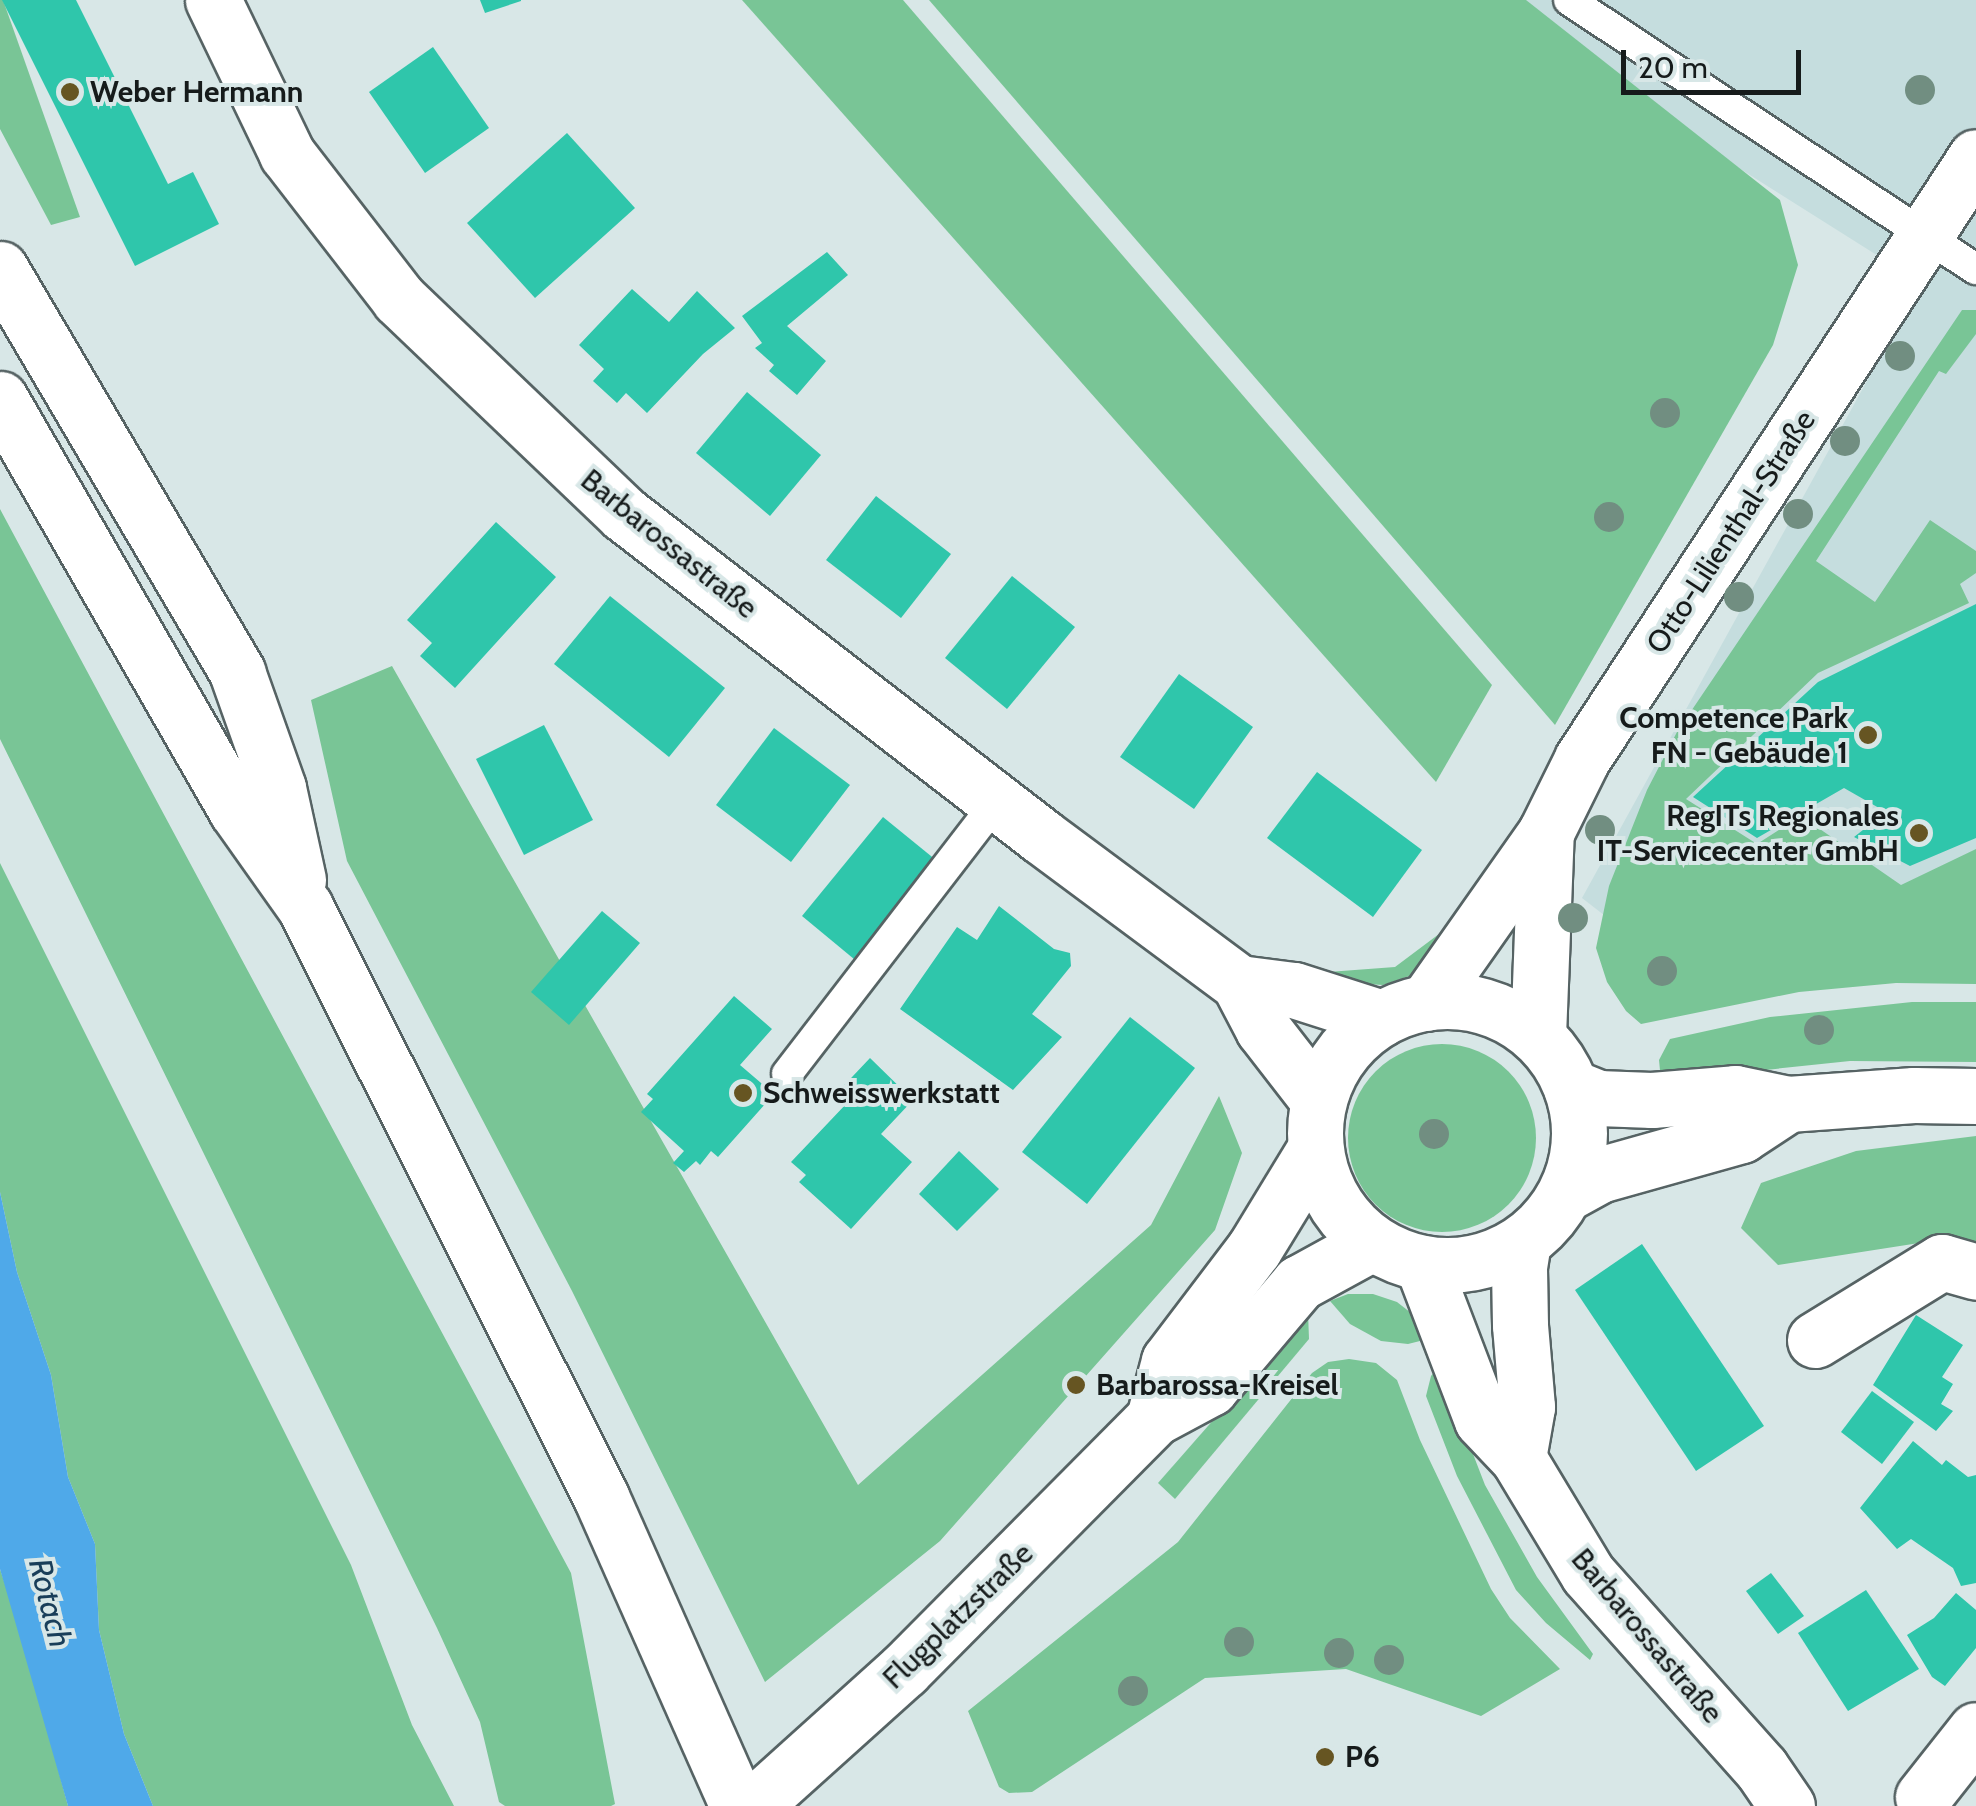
<!DOCTYPE html>
<meta charset="utf-8">
<style>
body{margin:0}
#map{position:relative;width:1976px;height:1806px;overflow:hidden;background:#d8e7e7;font-family:Cabin,sans-serif}
div>[style]{position:absolute}
.built>*{inset:0;background:#c5ddde}
.green>*{inset:0;background:#79c596}
.round{border-radius:50%}
.water>*{inset:0;background:#4fa9e9}
.building>*{inset:0;background:#2fc6ab}
.roads{filter:drop-shadow(2px 0 #566364) drop-shadow(-2px 0 #566364) drop-shadow(0 2px #566364) drop-shadow(0 -2px #566364)}
.service>*{height:30px;margin:-15px;padding:0 15px;transform-origin:15px;border-radius:15px;background:#fff}
.minor>*{height:55px;margin:-27.5px;padding:0 27.5px;transform-origin:27.5px;border-radius:27.5px;background:#fff}
.tertiary>*{height:55px;margin:-27.5px;padding:0 27.5px;transform-origin:27.5px;border-radius:27.5px;background:#fff}
.tertiary>.ring{margin:-27.5px;padding:0;box-sizing:content-box;background:none;border:55px solid #fff;border-radius:50%}
.primary>*{height:55px;margin:-27.5px;padding:0 27.5px;transform-origin:27.5px;border-radius:27.5px;background:#fff}
.trees>*{width:30px;height:30px;margin:-15px;border-radius:50%;background:#718e81}
.dots>*{width:28px;height:28px;translate:-50% -50%;box-sizing:border-box;border:5px solid #d8e7e7;border-radius:50%}
span{translate:-50% -50%;white-space:nowrap;text-align:center;line-height:1.15;-webkit-text-stroke:8px #d8e7e7;paint-order:stroke}
.poi-label{font-size:30px;color:#161b1b;font-weight:700}
.left{translate:0 -50%;text-align:left}
.right{translate:-100% -50%;text-align:right}
.street-label{font-size:30px;color:#161b1b}
.water-label{font-size:32px;color:#193e59;font-style:italic}
.scale{position:absolute;left:1621px;top:50px;width:180px;height:45px;box-sizing:border-box;border:5px solid #161b1b;border-top:0;padding-left:12px;font-size:30px;line-height:35px;white-space:nowrap;color:#161b1b;-webkit-text-stroke:8px #d8e7e7;paint-order:stroke}
</style>
<div id="map">
<div class="built">
<i style="clip-path:polygon(1473px 0,1976px 0,1976px 957px,1685px 978px,1582px 898px,1921px 283px)"></i>
</div>
<div class="green">
<i style="clip-path:polygon(0 0,3px 0,80px 217px,51px 225px,0 129px)"></i>
<i style="clip-path:polygon(742px 0,903px 0,1492px 685px,1436px 782px)"></i>
<i style="clip-path:polygon(929px 0,1526px 0,1780px 200px,1798px 265px,1773px 345px,1555px 725px)"></i>
<i style="clip-path:polygon(1962px 310px,1976px 310px,1976px 334px,1946px 374px,1939px 371px,1816px 561px,1875px 602px,1930px 520px,1976px 551px,1976px 573px,1960px 584px,1969px 603px,1818px 673px,1686px 799px,1757px 844px,1801px 816px,1901px 885px,1976px 849px,1976px 984px,1896px 983px,1799px 992px,1641px 1024px,1626px 1011px,1607px 982px,1596px 948px,1609px 886px,1647px 790px,1677px 732px)"></i>
<i style="clip-path:polygon(0 509px,571px 1573px,615px 1804px,611px 1806px,505px 1806px,499px 1802px,480px 1722px,437px 1628px,0 739px)"></i>
<i style="clip-path:polygon(392px 666px,858px 1485px,1151px 1225px,1219px 1096px,1242px 1153px,1215px 1230px,940px 1541px,765px 1682px,572px 1291px,347px 861px,311px 700px)"></i>
<i style="clip-path:polygon(0 863px,351px 1565px,412px 1725px,454px 1806px,153px 1806px,124px 1734px,99px 1630px,95px 1544px,68px 1477px,51px 1375px,17px 1272px,0 1192px)"></i>
<i style="clip-path:polygon(1439px 934px,1454px 937px,1415px 974px,1383px 985px,1320px 981px,1328px 972px,1395px 967px)"></i>
<i style="clip-path:polygon(1912px 1002px,1976px 1002px,1976px 1062px,1850px 1061px,1661px 1081px,1659px 1060px,1670px 1039px,1770px 1017px)"></i>
<i class="round" style="left:1348px;top:1044px;width:188px;height:188px"></i>
<i style="clip-path:polygon(1976px 1136px,1976px 1251px,1932px 1241px,1778px 1265px,1741px 1228px,1761px 1183px,1856px 1151px)"></i>
<i style="clip-path:polygon(1348px 1294px,1373px 1294px,1397px 1302px,1420px 1320px,1428px 1339px,1408px 1344px,1381px 1341px,1350px 1324px,1330px 1301px)"></i>
<i style="clip-path:polygon(1308px 1312px,1309px 1339px,1175px 1499px,1158px 1483px)"></i>
<i style="clip-path:polygon(1349px 1359px,1376px 1363px,1397px 1380px,1420px 1440px,1491px 1589px,1510px 1618px,1560px 1669px,1481px 1716px,1346px 1669px,1205px 1678px,1032px 1792px,1009px 1793px,999px 1787px,968px 1711px,1178px 1542px,1312px 1373px,1328px 1362px)"></i>
<i style="clip-path:polygon(1439px 1366px,1485px 1485px,1537px 1577px,1593px 1654px,1590px 1660px,1546px 1623px,1516px 1590px,1457px 1476px,1426px 1396px,1431px 1376px)"></i>
<i style="clip-path:polygon(0 1569px,23px 1638px,68px 1806px,0 1806px)"></i>
</div>
<div class="water">
<i style="clip-path:polygon(0 1192px,17px 1272px,51px 1375px,68px 1477px,95px 1544px,99px 1630px,124px 1734px,153px 1806px,68px 1806px,0 1569px)"></i>
</div>
<div class="building">
<i style="clip-path:polygon(2px 0,76px 0,168px 184px,193px 172px,219px 224px,135px 266px)"></i>
<i style="clip-path:polygon(480px 0,521px 0,521px 1px,485px 13px)"></i>
<i style="clip-path:polygon(433px 47px,489px 128px,425px 173px,369px 92px)"></i>
<i style="clip-path:polygon(567px 133px,635px 208px,535px 298px,467px 223px)"></i>
<i style="clip-path:polygon(827px 252px,848px 275px,787px 326px,826px 361px,797px 395px,769px 371px,774px 365px,755px 348px,762px 343px,742px 316px)"></i>
<i style="clip-path:polygon(632px 289px,669px 322px,697px 291px,735px 328px,703px 354px,647px 413px,626px 393px,617px 403px,593px 381px,604px 369px,579px 345px)"></i>
<i style="clip-path:polygon(747px 392px,821px 455px,770px 516px,696px 453px)"></i>
<i style="clip-path:polygon(876px 496px,951px 554px,901px 618px,826px 560px)"></i>
<i style="clip-path:polygon(496px 522px,556px 577px,455px 688px,420px 656px,432px 643px,407px 620px)"></i>
<i style="clip-path:polygon(1012px 576px,1075px 627px,1007px 709px,945px 658px)"></i>
<i style="clip-path:polygon(610px 596px,725px 688px,669px 757px,554px 664px)"></i>
<i style="clip-path:polygon(1976px 604px,1976px 838px,1910px 866px,1854px 837px,1886px 812px,1844px 788px,1757px 838px,1693px 797px,1818px 682px)"></i>
<i style="clip-path:polygon(1179px 674px,1253px 727px,1194px 809px,1120px 757px)"></i>
<i style="clip-path:polygon(544px 725px,593px 820px,524px 855px,476px 759px)"></i>
<i style="clip-path:polygon(774px 728px,850px 785px,791px 862px,716px 805px)"></i>
<i style="clip-path:polygon(1317px 772px,1422px 850px,1373px 917px,1267px 838px)"></i>
<i style="clip-path:polygon(883px 817px,942px 865px,860px 964px,802px 916px)"></i>
<i style="clip-path:polygon(999px 906px,1054px 949px,1070px 953px,1071px 966px,1032px 1014px,1062px 1037px,1013px 1090px,900px 1009px,957px 927px,977px 940px)"></i>
<i style="clip-path:polygon(602px 911px,640px 943px,569px 1025px,531px 992px)"></i>
<i style="clip-path:polygon(734px 996px,772px 1029px,740px 1065px,774px 1094px,718px 1157px,711px 1151px,700px 1165px,696px 1161px,684px 1172px,673px 1163px,684px 1151px,641px 1112px,653px 1099px,647px 1094px)"></i>
<i style="clip-path:polygon(1130px 1017px,1195px 1068px,1087px 1204px,1022px 1152px)"></i>
<i style="clip-path:polygon(870px 1058px,913px 1100px,881px 1134px,912px 1162px,851px 1229px,799px 1182px,806px 1175px,791px 1162px,847px 1103px,835px 1095px)"></i>
<i style="clip-path:polygon(959px 1151px,999px 1189px,957px 1231px,919px 1194px)"></i>
<i style="clip-path:polygon(1642px 1244px,1764px 1426px,1696px 1471px,1575px 1290px)"></i>
<i style="clip-path:polygon(1916px 1315px,1963px 1345px,1942px 1377px,1953px 1384px,1941px 1404px,1953px 1411px,1936px 1431px,1873px 1385px)"></i>
<i style="clip-path:polygon(1872px 1391px,1914px 1422px,1882px 1464px,1841px 1432px)"></i>
<i style="clip-path:polygon(1913px 1441px,1942px 1465px,1946px 1460px,1968px 1477px,1976px 1475px,1976px 1583px,1961px 1586px,1953px 1568px,1911px 1539px,1897px 1549px,1860px 1508px)"></i>
<i style="clip-path:polygon(1771px 1573px,1804px 1616px,1778px 1634px,1746px 1591px)"></i>
<i style="clip-path:polygon(1866px 1590px,1919px 1669px,1848px 1711px,1798px 1633px)"></i>
<i style="clip-path:polygon(1956px 1593px,1976px 1610px,1976px 1648px,1945px 1686px,1932px 1677px,1907px 1635px,1934px 1618px)"></i>
</div>
<div class="roads">
<div class="service">
<i style="left:1569px;top:0;width:488px;rotate:33.5deg"></i>
<i style="left:787px;top:1074px;width:344px;rotate:-52.4deg"></i>
</div>
<div class="minor">
<i style="left:213px;top:0;width:171px;rotate:64.3deg"></i>
<i style="left:287px;top:154px;width:183px;rotate:52.3deg"></i>
<i style="left:399px;top:299px;width:311px;rotate:43.7deg"></i>
<i style="left:624px;top:514px;width:527px;rotate:37.67deg"></i>
<i style="left:1041px;top:836px;width:247px;rotate:36.6deg"></i>
<i style="left:1239px;top:983px;width:52px;rotate:62.4deg"></i>
<i style="left:1263px;top:1029px;width:90px;rotate:52.2deg"></i>
<i style="left:1239px;top:983px;width:55px;rotate:7.3deg"></i>
<i style="left:1294px;top:990px;width:92px;rotate:17.7deg"></i>
<i style="left:1426px;top:1003px;width:209px;rotate:-54.9deg"></i>
<i style="left:1546px;top:832px;width:81px;rotate:-63.7deg"></i>
<i style="left:1582px;top:759px;width:719px;rotate:-56.8deg"></i>
<i style="left:1538px;top:1036px;width:204px;rotate:-87.8deg"></i>
<i style="left:1422px;top:1263px;width:168px;rotate:69.1deg"></i>
<i style="left:1482px;top:1420px;width:52px;rotate:46.5deg"></i>
<i style="left:1518px;top:1458px;width:135px;rotate:58.9deg"></i>
<i style="left:1588px;top:1574px;width:260px;rotate:48.3deg"></i>
<i style="left:1761px;top:1768px;width:46px;rotate:55.6deg"></i>
<i style="left:1815px;top:1340px;width:149px;rotate:-31.6deg"></i>
<i style="left:1942px;top:1262px;width:35px;rotate:16deg"></i>
<i style="left:1518px;top:1458px;width:52px;rotate:-80deg"></i>
<i style="left:1527px;top:1407px;width:82px;rotate:-94.9deg"></i>
<i style="left:1520px;top:1325px;width:58px;rotate:-91deg"></i>
<i style="left:1519px;top:1267px;width:25px;rotate:-81deg"></i>
<i style="left:1923px;top:1797px;width:85px;rotate:-51.7deg"></i>
</div>
<div class="tertiary">
<i class="ring" style="left:1315px;top:1001px;width:209px;height:209px"></i>
<i style="left:1571px;top:1087px;width:29px;rotate:22deg"></i>
<i style="left:1598px;top:1098px;width:54px;rotate:2.1deg"></i>
<i style="left:1652px;top:1100px;width:83px;rotate:-4.8deg"></i>
<i style="left:1735px;top:1093px;width:54px;rotate:11.7deg"></i>
<i style="left:1788px;top:1104px;width:126px;rotate:-4.1deg"></i>
<i style="left:1914px;top:1095px;width:62px;rotate:0.9deg"></i>
<i style="left:1565px;top:1194px;width:39px;rotate:-29deg"></i>
<i style="left:1599px;top:1175px;width:148px;rotate:-15.7deg"></i>
<i style="left:1741px;top:1135px;width:56px;rotate:-33.4deg"></i>
<i style="left:1154px;top:1418px;width:59px;rotate:-75.3deg"></i>
<i style="left:1169px;top:1361px;width:141px;rotate:-52.8deg"></i>
<i style="left:1254px;top:1249px;width:117px;rotate:-58.6deg"></i>
<i style="left:753px;top:1806px;width:203px;rotate:-42deg"></i>
<i style="left:904px;top:1670px;width:355px;rotate:-45.2deg"></i>
<i style="left:1154px;top:1418px;width:64px;rotate:-28.2deg"></i>
<i style="left:1210px;top:1388px;width:138px;rotate:-49.7deg"></i>
<i style="left:1299px;top:1283px;width:83px;rotate:-28.7deg"></i>
</div>
<div class="primary">
<i style="left:0;top:269px;width:468px;rotate:59.5deg"></i>
<i style="left:237px;top:672px;width:123px;rotate:70.5deg"></i>
<i style="left:278px;top:788px;width:94px;rotate:77.7deg"></i>
<i style="left:0;top:399px;width:475px;rotate:60.1deg"></i>
<i style="left:237px;top:811px;width:118px;rotate:54.7deg"></i>
<i style="left:305px;top:907px;width:660px;rotate:63.36deg"></i>
<i style="left:601px;top:1497px;width:338px;rotate:66.1deg"></i>
</div>
</div>
<div class="trees">
<i style="left:1920px;top:90px"></i>
<i style="left:1900px;top:356px"></i>
<i style="left:1665px;top:413px"></i>
<i style="left:1845px;top:441px"></i>
<i style="left:1798px;top:514px"></i>
<i style="left:1609px;top:517px"></i>
<i style="left:1739px;top:597px"></i>
<i style="left:1600px;top:830px"></i>
<i style="left:1573px;top:918px"></i>
<i style="left:1662px;top:971px"></i>
<i style="left:1819px;top:1030px"></i>
<i style="left:1434px;top:1134px"></i>
<i style="left:1239px;top:1642px"></i>
<i style="left:1339px;top:1653px"></i>
<i style="left:1389px;top:1660px"></i>
<i style="left:1133px;top:1691px"></i>
</div>
<div class="dots">
<i style="left:70px;top:92px;background:#652"></i>
<i style="left:1868px;top:735px;background:#652"></i>
<i style="left:1919px;top:833px;background:#652"></i>
<i style="left:743px;top:1093px;background:#652"></i>
<i style="left:1076px;top:1385px;background:#652"></i>
<i style="left:1325px;top:1757px;background:#652"></i>
</div>
<div class="poi-label">
<span class="left" style="left:90px;top:92px">Weber Hermann</span>
<span class="right" style="left:1848px;top:735px">Competence Park<br>FN - Gebäude 1</span>
<span class="right" style="left:1899px;top:833px">RegITs Regionales<br>IT-Servicecenter GmbH</span>
<span class="left" style="left:763px;top:1093px">Schweisswerkstatt</span>
<span class="left" style="left:1096px;top:1385px">Barbarossa-Kreisel</span>
<span class="left" style="left:1345px;top:1757px">P6</span>
</div>
<div class="street-label">
<span style="left:1731px;top:532px;rotate:-57deg">Otto-Lilienthal-Straße</span>
<span style="left:669px;top:544px;rotate:39deg">Barbarossastraße</span>
<span style="left:958px;top:1616px;rotate:-44deg">Flugplatzstraße</span>
<span style="left:1647px;top:1636px;rotate:50deg">Barbarossastraße</span>
</div>
<div class="water-label">
<span style="left:50px;top:1603px;rotate:76deg">Rotach</span>
</div>
<div class="scale">20 m</div>
</div>
